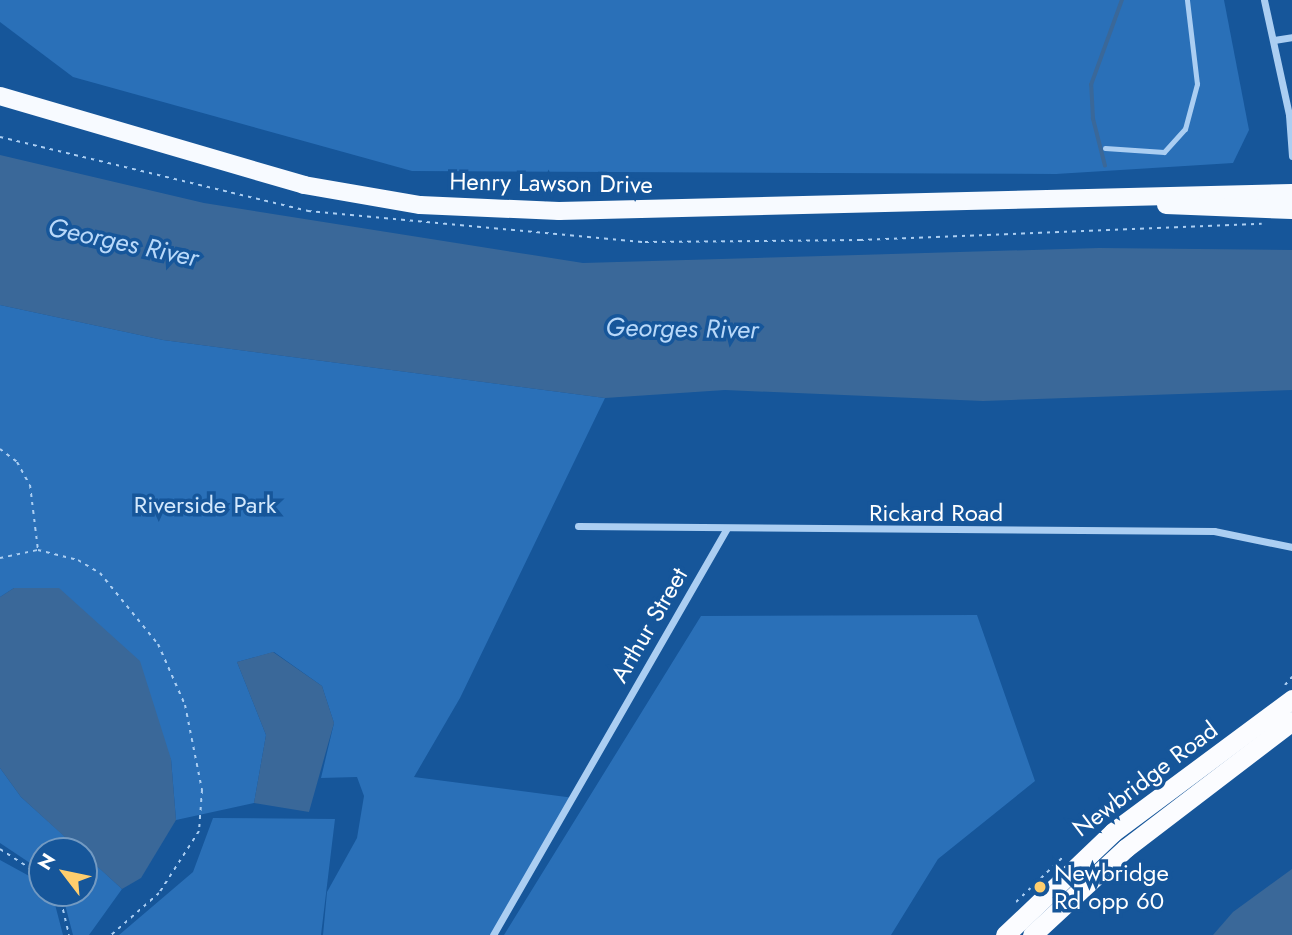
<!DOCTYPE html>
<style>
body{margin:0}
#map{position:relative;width:1292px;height:935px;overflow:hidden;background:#16569a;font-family:Jost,sans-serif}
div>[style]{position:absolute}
.green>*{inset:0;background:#2a70b8}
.water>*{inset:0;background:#3a6899}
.stream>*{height:3.5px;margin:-1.75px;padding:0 1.75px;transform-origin:1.75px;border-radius:1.75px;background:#3a6899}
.path>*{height:2px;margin-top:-1px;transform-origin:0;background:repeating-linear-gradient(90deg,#abcef2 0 3.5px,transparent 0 8.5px)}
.service>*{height:5px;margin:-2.5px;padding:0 2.5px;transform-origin:2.5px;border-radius:2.5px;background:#abcef2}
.minor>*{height:7px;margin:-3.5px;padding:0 3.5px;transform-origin:3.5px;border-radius:3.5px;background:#abcef2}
.primary>*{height:18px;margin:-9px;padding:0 9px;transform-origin:9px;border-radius:9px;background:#f7faff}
.trunk>*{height:19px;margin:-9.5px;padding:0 9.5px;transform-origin:9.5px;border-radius:9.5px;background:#fbfcff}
.dots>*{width:19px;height:19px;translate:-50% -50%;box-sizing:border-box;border:4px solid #16569a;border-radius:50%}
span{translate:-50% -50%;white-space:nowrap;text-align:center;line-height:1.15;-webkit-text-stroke:7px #16569a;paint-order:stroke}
.street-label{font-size:24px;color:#fff}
.park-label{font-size:24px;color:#d3e8fc}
.poi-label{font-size:24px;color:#fff}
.left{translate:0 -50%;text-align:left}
.water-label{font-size:26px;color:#b8d8f9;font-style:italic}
.north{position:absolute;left:28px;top:837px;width:70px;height:70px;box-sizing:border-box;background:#16569a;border:2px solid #739ac2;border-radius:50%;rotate:302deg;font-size:19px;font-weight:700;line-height:28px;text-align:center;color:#fff}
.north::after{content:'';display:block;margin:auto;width:24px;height:32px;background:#ffce6d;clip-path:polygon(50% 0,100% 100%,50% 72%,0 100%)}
</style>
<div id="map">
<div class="green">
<i style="clip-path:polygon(0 0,1224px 0,1249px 130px,1233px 163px,1056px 174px,412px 171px,73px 77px,0 22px)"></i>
<i style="clip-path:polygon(0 305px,163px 340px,605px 398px,460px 698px,414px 777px,574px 798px,493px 935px,323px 935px,327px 892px,357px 838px,364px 796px,357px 777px,321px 778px,334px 723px,322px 686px,274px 652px,237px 662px,266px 735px,254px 803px,176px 820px,171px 759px,14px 588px,0 597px)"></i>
<i style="clip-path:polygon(977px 615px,1035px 781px,938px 859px,891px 935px,504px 935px,701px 616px)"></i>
<i style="clip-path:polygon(0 768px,21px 797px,81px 851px,42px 851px,42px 871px,0 843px)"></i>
<i style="clip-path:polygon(213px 818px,335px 819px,321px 935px,119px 935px,193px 872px)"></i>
<i style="clip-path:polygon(84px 854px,122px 889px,89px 935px,73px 935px,62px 893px,84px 893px)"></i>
<i style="clip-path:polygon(0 860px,42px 883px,42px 893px,52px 893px,63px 935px,0 935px)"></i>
</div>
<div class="water">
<i style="clip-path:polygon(0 155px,204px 203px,583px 263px,1099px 248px,1292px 250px,1292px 390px,983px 401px,725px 390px,605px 398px,163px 340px,0 305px)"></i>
<i style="clip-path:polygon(14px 588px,59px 588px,140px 661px,171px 759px,176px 820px,141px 878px,122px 889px,21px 797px,0 768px,0 597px)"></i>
<i style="clip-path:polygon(273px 652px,322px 686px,334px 723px,309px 812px,254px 803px,266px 735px,237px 662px)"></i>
<i style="clip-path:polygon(1292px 869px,1292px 935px,1213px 935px,1233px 912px)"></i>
</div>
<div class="stream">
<i style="left:1105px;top:166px;width:49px;rotate:-104.3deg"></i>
<i style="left:1093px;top:119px;width:34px;rotate:-93deg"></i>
<i style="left:1091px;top:85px;width:90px;rotate:-70deg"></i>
</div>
<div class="path">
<i style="left:0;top:137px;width:317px;rotate:13.5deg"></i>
<i style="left:308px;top:211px;width:338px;rotate:5.3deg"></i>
<i style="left:645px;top:242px;width:215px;rotate:-0.5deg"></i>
<i style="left:860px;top:240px;width:402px;rotate:-2.3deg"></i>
<i style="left:0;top:449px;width:21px;rotate:37deg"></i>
<i style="left:17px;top:462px;width:26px;rotate:61deg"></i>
<i style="left:30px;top:485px;width:65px;rotate:83deg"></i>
<i style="left:0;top:558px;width:39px;rotate:-12deg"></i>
<i style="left:38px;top:550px;width:41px;rotate:14deg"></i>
<i style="left:78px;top:560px;width:26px;rotate:31deg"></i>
<i style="left:100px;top:573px;width:92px;rotate:50.8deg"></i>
<i style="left:158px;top:644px;width:67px;rotate:66.1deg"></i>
<i style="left:185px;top:705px;width:87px;rotate:78.7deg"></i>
<i style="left:202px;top:790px;width:41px;rotate:94.2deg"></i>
<i style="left:199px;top:831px;width:74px;rotate:122.8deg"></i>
<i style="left:159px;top:893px;width:64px;rotate:138.8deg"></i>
<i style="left:1285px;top:685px;width:11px;rotate:-49deg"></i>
<i style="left:0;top:849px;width:50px;rotate:32.7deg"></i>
<i style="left:59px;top:893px;width:43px;rotate:76.6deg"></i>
<i style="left:1016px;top:902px;width:68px;rotate:-43.8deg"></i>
</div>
<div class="service">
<i style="left:1105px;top:148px;width:59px;rotate:3.9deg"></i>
<i style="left:1164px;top:152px;width:31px;rotate:-48deg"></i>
<i style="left:1185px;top:129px;width:47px;rotate:-75.1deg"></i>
<i style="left:1197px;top:84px;width:85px;rotate:-96.8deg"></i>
</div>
<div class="minor">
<i style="left:1264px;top:0;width:118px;rotate:77.7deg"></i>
<i style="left:1289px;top:115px;width:41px;rotate:85.8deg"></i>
<i style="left:1274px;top:40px;width:18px;rotate:-9deg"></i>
<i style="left:578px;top:526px;width:636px;rotate:0.45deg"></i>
<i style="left:1214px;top:531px;width:80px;rotate:11.6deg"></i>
<i style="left:493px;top:935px;width:468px;rotate:-60.1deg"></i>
</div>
<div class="primary">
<i style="left:0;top:96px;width:317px;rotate:16.3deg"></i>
<i style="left:304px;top:185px;width:118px;rotate:9.8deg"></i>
<i style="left:420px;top:205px;width:139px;rotate:2.5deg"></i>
<i style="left:559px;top:211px;width:733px;rotate:-1.41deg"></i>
<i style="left:1166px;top:205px;width:126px;rotate:2.3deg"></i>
</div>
<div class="trunk">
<i style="left:1005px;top:935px;width:149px;rotate:-43.6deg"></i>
<i style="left:1113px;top:832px;width:223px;rotate:-36.6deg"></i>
<i style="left:1032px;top:935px;width:128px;rotate:-42.8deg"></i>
<i style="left:1126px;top:848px;width:209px;rotate:-37.4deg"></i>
</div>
<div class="dots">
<i style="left:1040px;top:887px;background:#ffce6d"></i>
</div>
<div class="street-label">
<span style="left:551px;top:183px;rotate:1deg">Henry Lawson Drive</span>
<span style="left:936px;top:513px">Rickard Road</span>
<span style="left:649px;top:625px;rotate:-60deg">Arthur Street</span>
<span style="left:1145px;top:779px;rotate:-37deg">Newbridge Road</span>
</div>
<div class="park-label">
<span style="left:205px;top:505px">Riverside Park</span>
</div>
<div class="poi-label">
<span class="left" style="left:1054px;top:887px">Newbridge<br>Rd opp 60</span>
</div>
<div class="water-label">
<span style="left:123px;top:243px;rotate:12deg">Georges River</span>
<span style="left:682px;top:329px;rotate:1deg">Georges River</span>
</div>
<div class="north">N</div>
</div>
